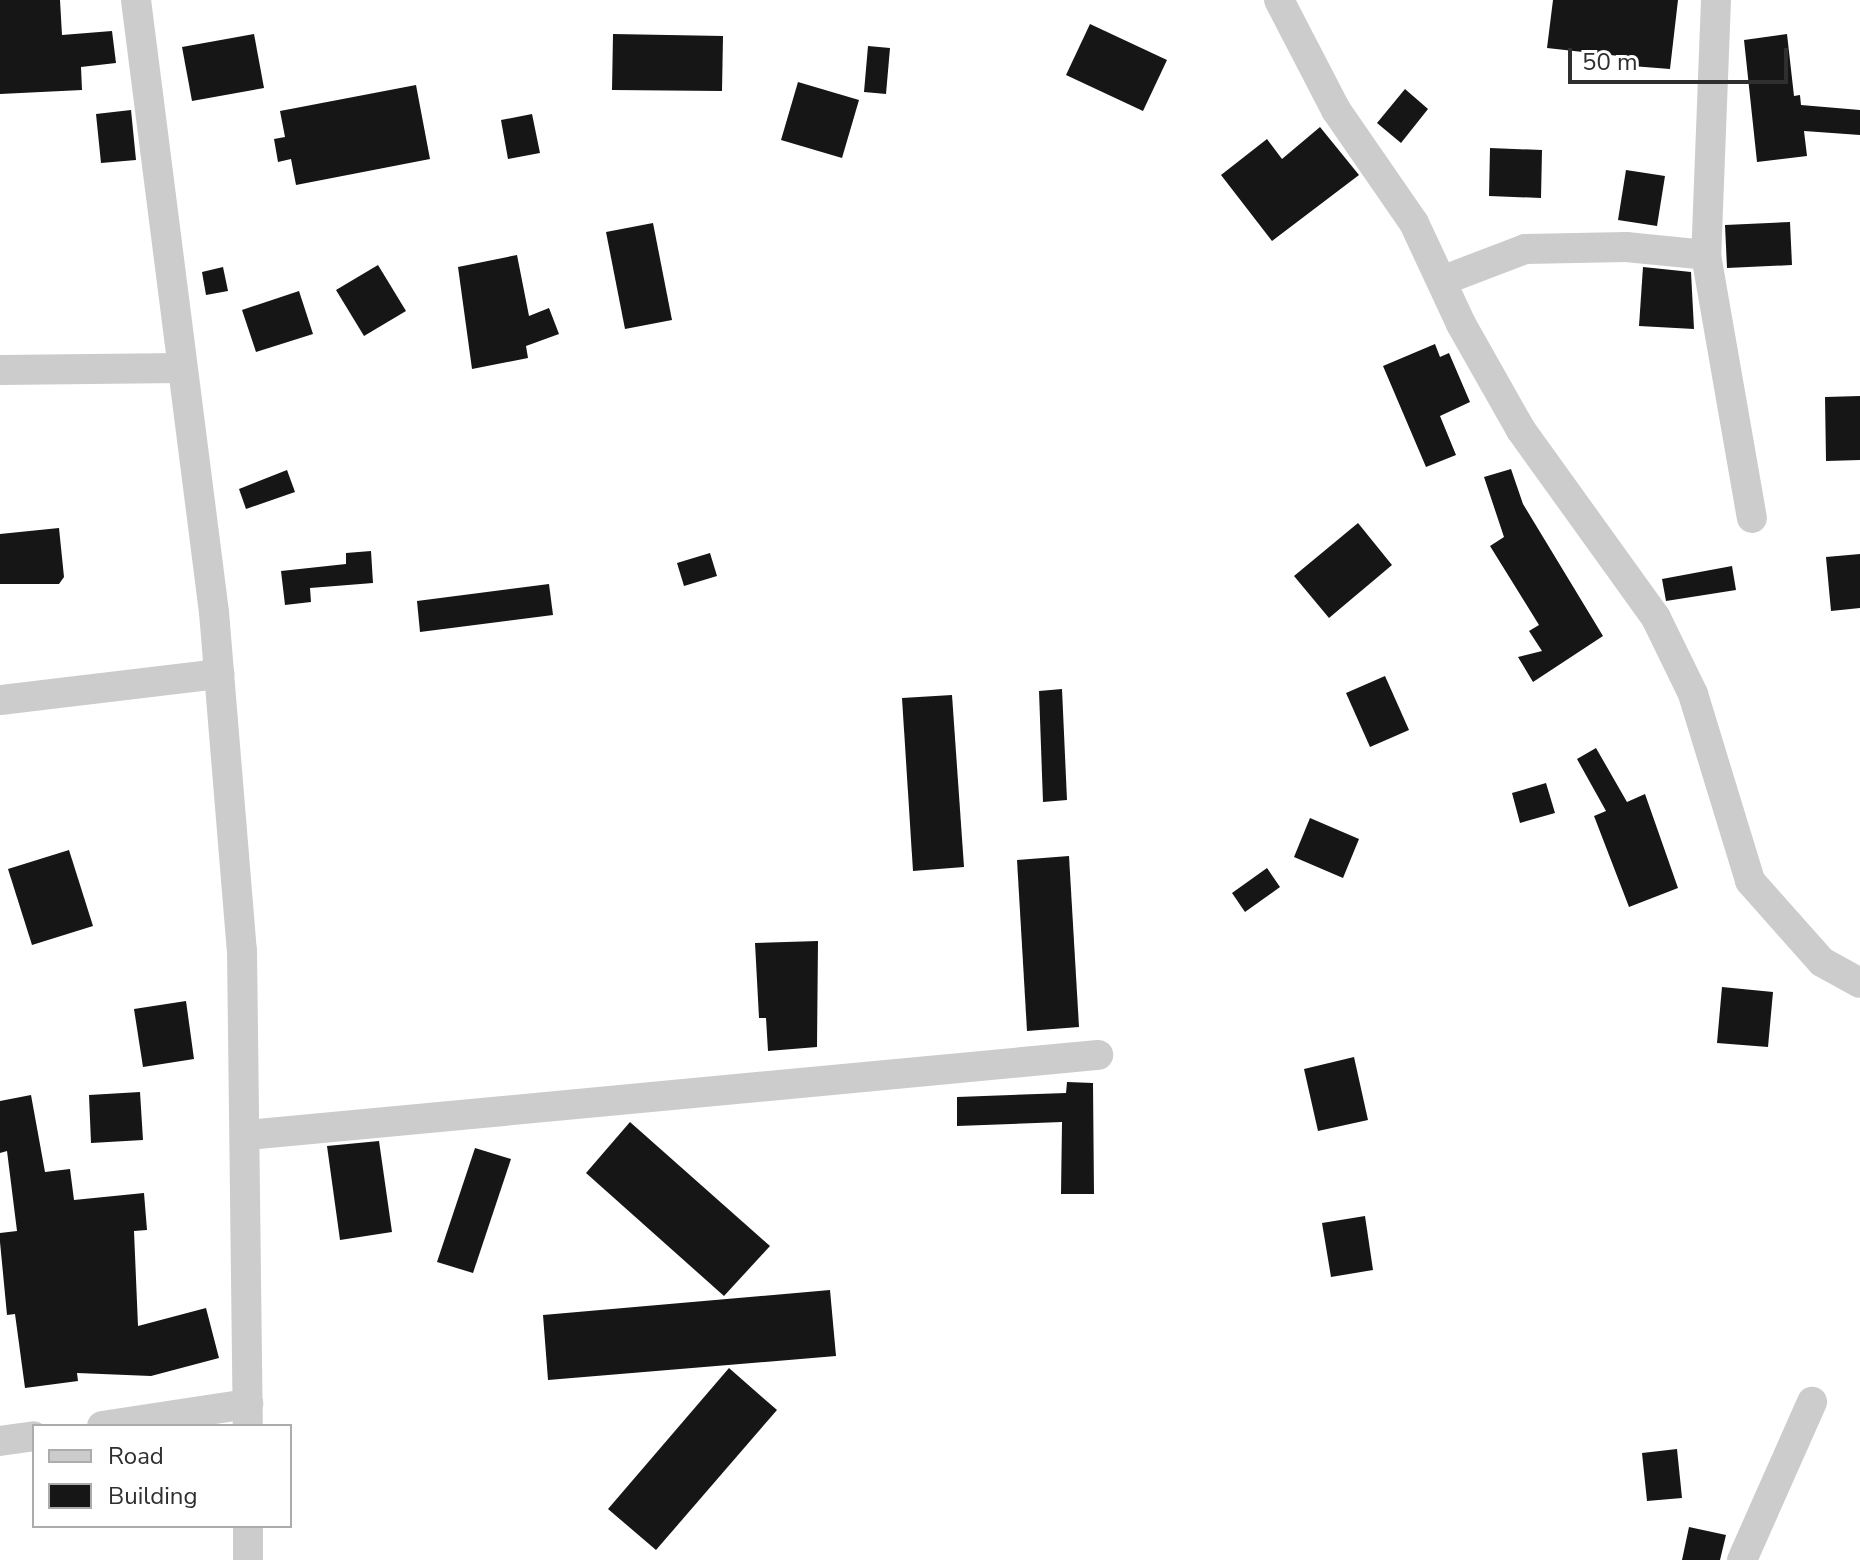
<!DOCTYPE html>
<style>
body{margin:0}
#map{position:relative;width:1860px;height:1560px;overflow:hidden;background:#fff;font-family:"Nunito Sans",sans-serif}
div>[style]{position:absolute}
.building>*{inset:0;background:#161616}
.street>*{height:30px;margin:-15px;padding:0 15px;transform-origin:15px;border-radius:15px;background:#ccc}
span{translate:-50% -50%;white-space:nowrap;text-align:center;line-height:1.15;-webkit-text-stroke:8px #fff;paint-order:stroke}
.legend{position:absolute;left:32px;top:1424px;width:260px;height:104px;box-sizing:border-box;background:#fff;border:2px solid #acacac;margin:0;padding:10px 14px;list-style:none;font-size:24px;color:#2f2f2f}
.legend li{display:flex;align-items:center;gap:16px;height:40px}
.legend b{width:40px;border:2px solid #acacac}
.scale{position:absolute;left:1568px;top:48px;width:220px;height:36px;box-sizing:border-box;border:4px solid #2f2f2f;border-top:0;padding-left:10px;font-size:24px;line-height:28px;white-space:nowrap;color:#2f2f2f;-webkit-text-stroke:6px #fff;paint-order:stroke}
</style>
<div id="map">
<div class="building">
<i style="clip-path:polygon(0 0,60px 0,62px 35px,112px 31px,116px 63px,81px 67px,82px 90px,0 94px)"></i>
<i style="clip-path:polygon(1553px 0,1678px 0,1670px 69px,1619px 65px,1619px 56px,1547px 48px)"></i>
<i style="clip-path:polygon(1090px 24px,1167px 60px,1143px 111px,1066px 75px)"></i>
<i style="clip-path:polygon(254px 34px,264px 88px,192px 101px,182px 47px)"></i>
<i style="clip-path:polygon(613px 34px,723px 36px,722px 91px,612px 90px)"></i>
<i style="clip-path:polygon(1787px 34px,1794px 96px,1800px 95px,1801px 105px,1860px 110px,1860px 135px,1804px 131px,1807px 156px,1757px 162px,1744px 40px)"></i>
<i style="clip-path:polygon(868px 46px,890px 48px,886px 94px,864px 92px)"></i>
<i style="clip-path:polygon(798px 82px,859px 100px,842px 158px,781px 140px)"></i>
<i style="clip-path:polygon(416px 85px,430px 159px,296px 185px,291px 159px,278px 162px,274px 139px,285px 137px,280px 111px)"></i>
<i style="clip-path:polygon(1405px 89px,1428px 109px,1401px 143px,1377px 123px)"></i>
<i style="clip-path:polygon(131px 110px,136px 160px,101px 163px,96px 114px)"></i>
<i style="clip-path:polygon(532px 114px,540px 153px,508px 159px,501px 120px)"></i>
<i style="clip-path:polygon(1320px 127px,1359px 175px,1272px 241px,1221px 175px,1267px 139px,1282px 159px)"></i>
<i style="clip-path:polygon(1490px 148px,1542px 150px,1541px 198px,1489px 196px)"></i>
<i style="clip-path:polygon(1626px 170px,1665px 176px,1657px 226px,1618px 220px)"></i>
<i style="clip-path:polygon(1790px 222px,1792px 265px,1727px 268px,1725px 225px)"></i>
<i style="clip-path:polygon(653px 223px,672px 320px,625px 329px,606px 232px)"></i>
<i style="clip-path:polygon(517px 255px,529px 316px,549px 308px,559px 334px,526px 346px,528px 358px,472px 369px,458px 267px)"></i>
<i style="clip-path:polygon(378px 265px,406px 311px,364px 336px,336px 290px)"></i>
<i style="clip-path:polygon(223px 267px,228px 291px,206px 295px,202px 272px)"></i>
<i style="clip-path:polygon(1643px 267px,1691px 272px,1694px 329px,1639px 326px)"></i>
<i style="clip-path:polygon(299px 291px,313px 334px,256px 352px,242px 310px)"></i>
<i style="clip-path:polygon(1435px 344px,1440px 357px,1449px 353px,1470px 402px,1440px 416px,1456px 455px,1426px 467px,1383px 366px)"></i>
<i style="clip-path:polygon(1860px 396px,1860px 460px,1826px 461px,1825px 397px)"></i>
<i style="clip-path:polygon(1511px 469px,1523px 504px,1603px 636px,1533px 682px,1518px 657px,1542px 651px,1529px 631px,1539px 625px,1490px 546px,1504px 537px,1484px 477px)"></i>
<i style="clip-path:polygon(287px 470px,295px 492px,246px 509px,239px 489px)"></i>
<i style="clip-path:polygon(1358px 523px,1392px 565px,1329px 618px,1294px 576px)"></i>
<i style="clip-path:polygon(59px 528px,64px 577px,59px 584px,0 584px,0 534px)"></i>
<i style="clip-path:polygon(371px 551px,373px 583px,310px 588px,311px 602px,285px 605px,281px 571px,346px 564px,346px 553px)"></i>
<i style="clip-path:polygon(710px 553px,717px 576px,684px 586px,677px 563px)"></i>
<i style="clip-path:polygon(1860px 554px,1860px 608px,1831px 611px,1826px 557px)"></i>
<i style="clip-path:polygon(1732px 566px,1736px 590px,1666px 601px,1662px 579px)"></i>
<i style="clip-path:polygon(549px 584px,553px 615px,420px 632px,417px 601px)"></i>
<i style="clip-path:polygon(1385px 676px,1409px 730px,1370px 747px,1346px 693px)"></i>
<i style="clip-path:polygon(1062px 689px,1067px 800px,1043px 802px,1039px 691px)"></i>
<i style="clip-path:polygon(952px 695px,964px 867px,913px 871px,902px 698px)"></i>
<i style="clip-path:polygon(1596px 748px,1627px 802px,1645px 794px,1678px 888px,1629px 907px,1594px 816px,1606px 811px,1577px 759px)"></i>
<i style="clip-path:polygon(1546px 783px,1555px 813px,1520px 823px,1512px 793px)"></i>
<i style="clip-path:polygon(1310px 818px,1359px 839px,1343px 878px,1294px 857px)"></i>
<i style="clip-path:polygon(69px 850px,93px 926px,32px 945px,8px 869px)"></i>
<i style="clip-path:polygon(1069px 856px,1079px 1027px,1027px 1031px,1017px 860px)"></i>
<i style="clip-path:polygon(1267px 868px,1280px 887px,1245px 912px,1232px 893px)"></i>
<i style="clip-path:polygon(818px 941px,817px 1047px,768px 1051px,766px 1018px,759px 1018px,755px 943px)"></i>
<i style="clip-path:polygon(1722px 987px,1773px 992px,1768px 1047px,1717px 1043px)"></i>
<i style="clip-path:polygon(186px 1001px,194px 1059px,143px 1067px,134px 1009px)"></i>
<i style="clip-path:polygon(1354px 1057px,1368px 1120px,1318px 1131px,1304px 1069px)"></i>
<i style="clip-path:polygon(1067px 1082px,1093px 1083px,1094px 1194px,1061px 1194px,1062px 1122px,957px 1126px,957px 1097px,1066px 1093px)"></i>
<i style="clip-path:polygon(140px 1092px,143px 1140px,91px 1143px,89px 1095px)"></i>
<i style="clip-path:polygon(31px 1095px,45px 1172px,70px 1169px,74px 1200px,144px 1193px,147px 1230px,134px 1231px,138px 1326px,206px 1308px,219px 1358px,151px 1376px,77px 1373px,78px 1381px,25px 1388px,15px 1314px,7px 1315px,0 1242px,0 1233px,17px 1231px,7px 1151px,0 1153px,0 1101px)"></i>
<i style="clip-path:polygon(630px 1122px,770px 1246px,724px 1296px,586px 1173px)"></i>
<i style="clip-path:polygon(379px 1141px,392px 1232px,340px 1240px,327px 1146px)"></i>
<i style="clip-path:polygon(475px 1148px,511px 1159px,473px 1273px,437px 1262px)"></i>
<i style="clip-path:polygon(1365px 1216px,1373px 1270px,1331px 1277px,1322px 1223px)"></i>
<i style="clip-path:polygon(830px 1290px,836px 1356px,548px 1380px,543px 1315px)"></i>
<i style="clip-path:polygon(729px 1368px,777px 1410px,656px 1550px,608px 1509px)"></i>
<i style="clip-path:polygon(1677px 1449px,1682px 1498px,1647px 1501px,1642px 1453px)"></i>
<i style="clip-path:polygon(1689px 1527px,1726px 1535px,1720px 1560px,1682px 1560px)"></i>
</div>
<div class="street">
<i style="left:136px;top:0;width:617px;rotate:82.74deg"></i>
<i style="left:214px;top:612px;width:339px;rotate:85.3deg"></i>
<i style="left:242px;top:950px;width:476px;rotate:89.3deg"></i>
<i style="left:1279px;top:0;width:124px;rotate:62.6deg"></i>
<i style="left:1336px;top:110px;width:137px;rotate:55.4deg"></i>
<i style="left:1414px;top:223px;width:111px;rotate:65deg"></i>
<i style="left:1461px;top:324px;width:122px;rotate:60.5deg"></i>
<i style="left:1521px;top:430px;width:231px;rotate:54.3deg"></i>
<i style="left:1656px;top:618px;width:85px;rotate:64deg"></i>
<i style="left:1693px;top:694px;width:195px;rotate:73deg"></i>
<i style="left:1750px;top:881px;width:108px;rotate:48.4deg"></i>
<i style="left:1822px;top:962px;width:43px;rotate:28.9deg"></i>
<i style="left:1716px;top:0;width:255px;rotate:92.2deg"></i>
<i style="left:1706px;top:255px;width:267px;rotate:80.1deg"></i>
<i style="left:1444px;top:280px;width:87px;rotate:-20.9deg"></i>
<i style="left:1525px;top:249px;width:101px;rotate:-1.1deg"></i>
<i style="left:1626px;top:247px;width:80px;rotate:5.7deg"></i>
<i style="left:0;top:370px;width:182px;rotate:-0.6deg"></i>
<i style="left:0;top:700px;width:221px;rotate:-6.8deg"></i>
<i style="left:248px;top:1135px;width:854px;rotate:-5.38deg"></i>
<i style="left:102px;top:1426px;width:148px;rotate:-8.6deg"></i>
<i style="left:0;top:1441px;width:34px;rotate:-8deg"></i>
<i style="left:248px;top:1526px;width:34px;rotate:90deg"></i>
<i style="left:1742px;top:1560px;width:173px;rotate:-66.1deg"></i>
</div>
<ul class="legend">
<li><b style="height:10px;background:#ccc"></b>Road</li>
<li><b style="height:22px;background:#161616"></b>Building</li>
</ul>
<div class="scale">50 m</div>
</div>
